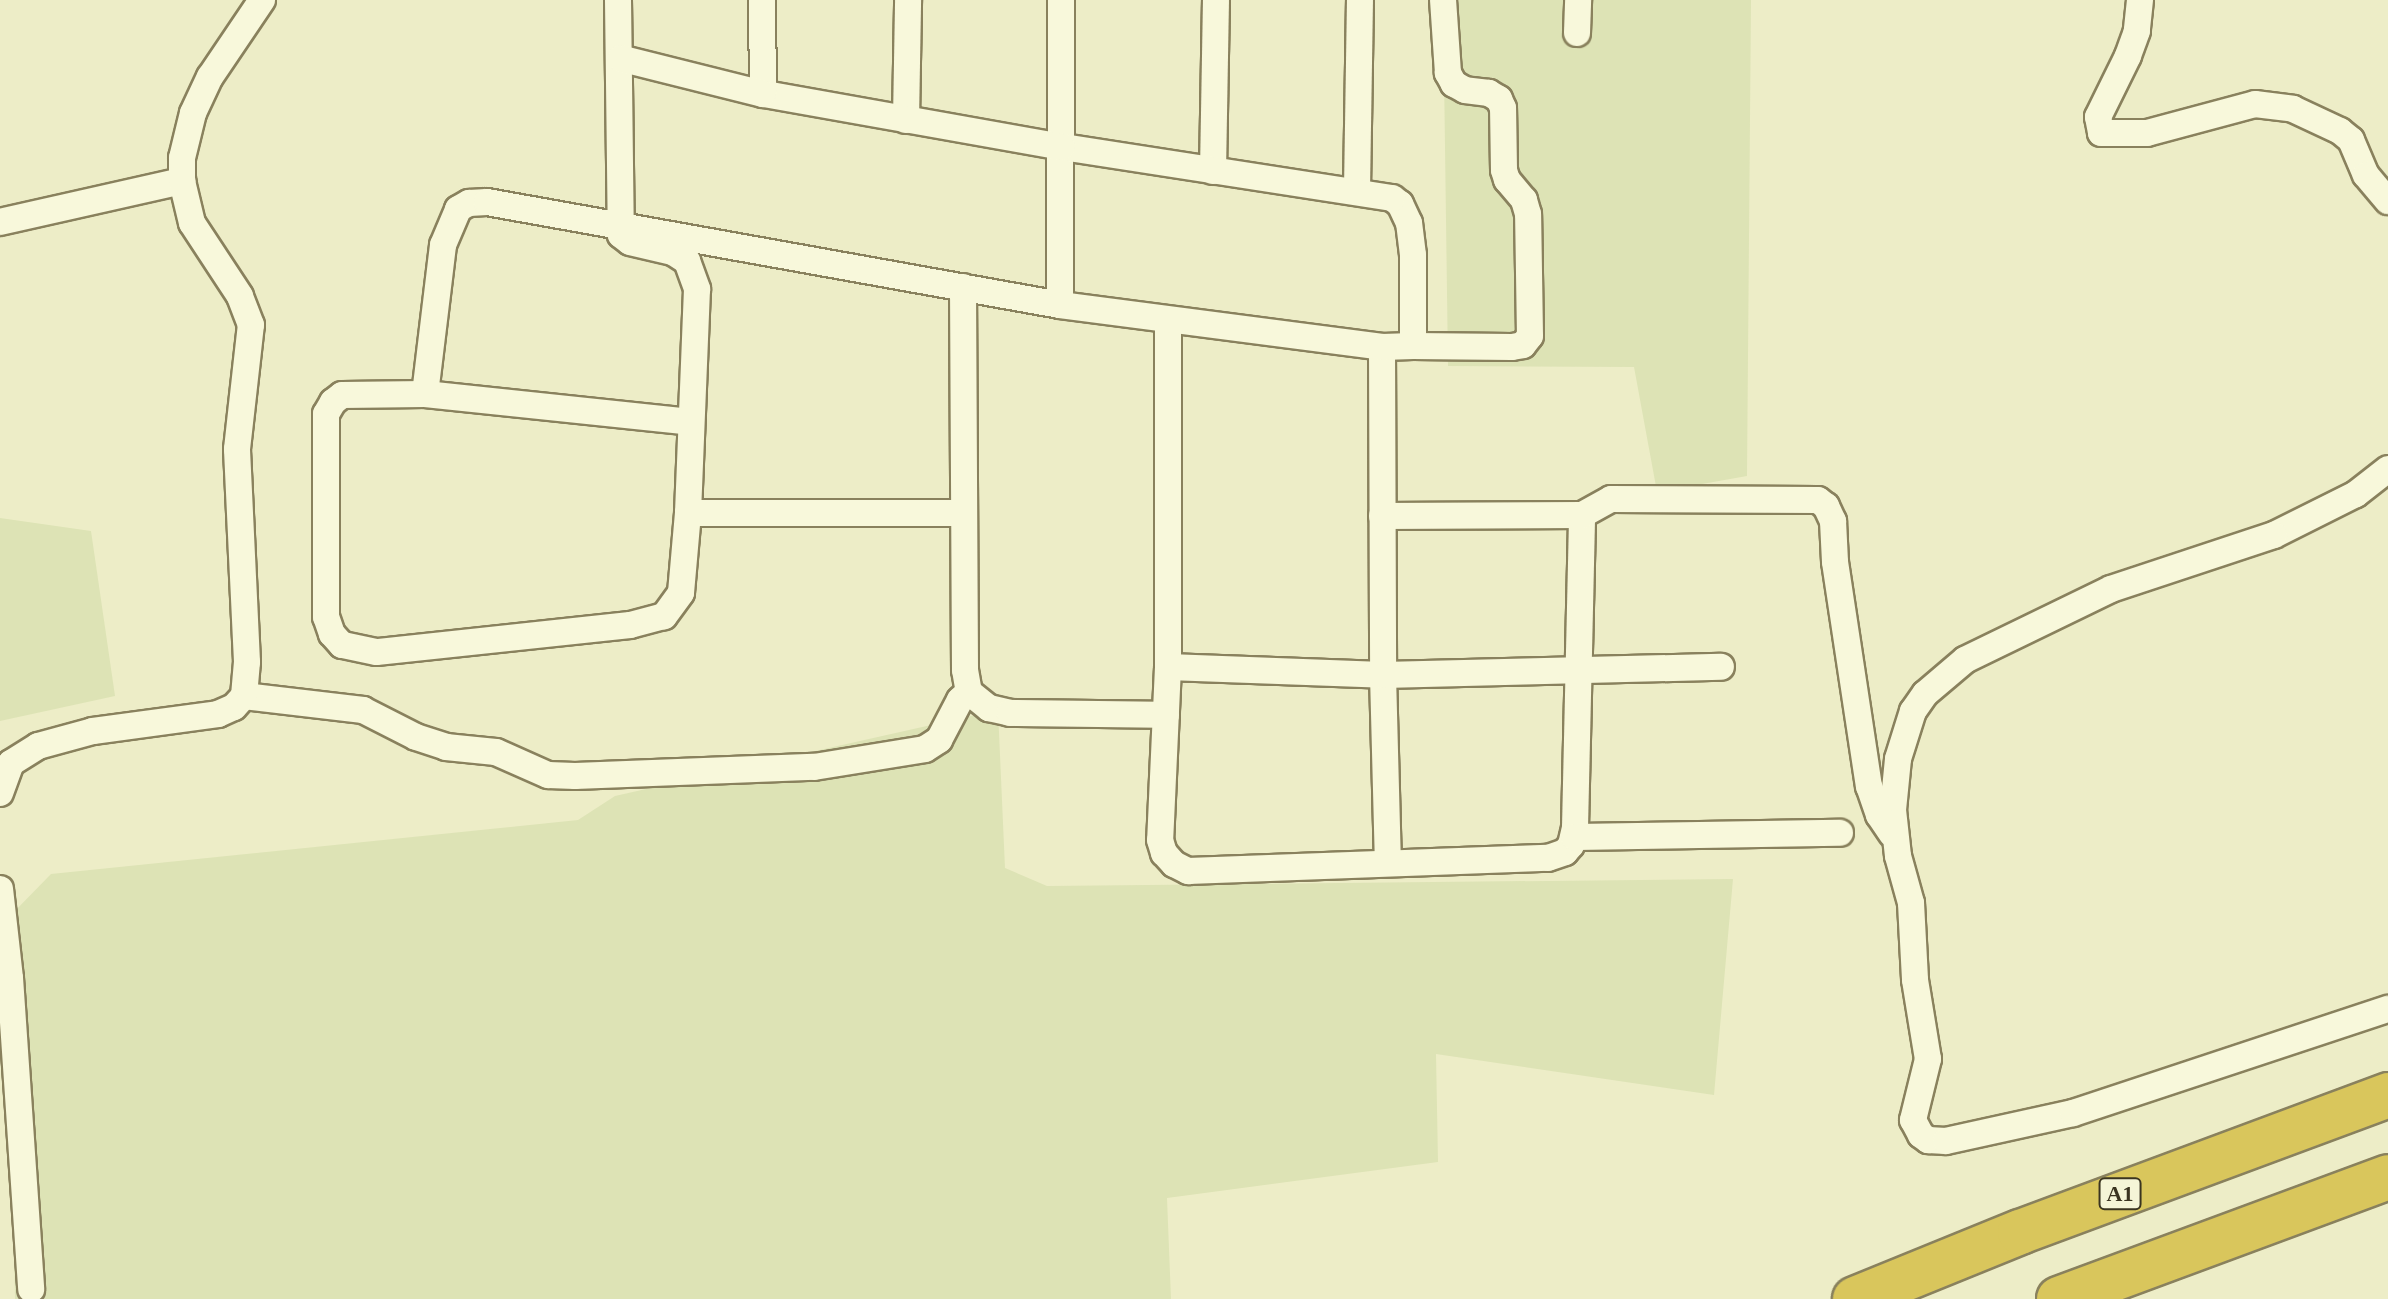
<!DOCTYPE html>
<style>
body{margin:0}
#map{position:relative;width:2388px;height:1299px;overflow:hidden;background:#ededc7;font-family:Georgia,serif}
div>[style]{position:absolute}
.farmland>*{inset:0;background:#dde3b5}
.roads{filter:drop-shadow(2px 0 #89815d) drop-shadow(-2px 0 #89815d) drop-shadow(0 2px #89815d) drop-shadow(0 -2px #89815d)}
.minor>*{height:26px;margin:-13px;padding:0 13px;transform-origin:13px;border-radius:13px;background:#f8f8db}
.motorway>*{height:44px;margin:-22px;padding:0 22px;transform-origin:22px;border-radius:22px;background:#d9c65c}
span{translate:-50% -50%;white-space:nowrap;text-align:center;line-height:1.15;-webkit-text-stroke:7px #f5f5d7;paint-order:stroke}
.shield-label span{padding:2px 6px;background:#f5f5d7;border:2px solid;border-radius:6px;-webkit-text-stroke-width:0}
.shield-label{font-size:22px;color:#3a3420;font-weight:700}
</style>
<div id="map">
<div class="farmland">
<i style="clip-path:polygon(1443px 0,1751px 0,1747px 476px,1657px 492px,1634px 367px,1448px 366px)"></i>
<i style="clip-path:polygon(0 518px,91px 531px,115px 696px,0 721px)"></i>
<i style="clip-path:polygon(998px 710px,1005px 868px,1047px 886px,1733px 879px,1714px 1095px,1436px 1054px,1438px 1162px,1167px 1198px,1171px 1299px,15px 1299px,9px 917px,51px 874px,578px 820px,615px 796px)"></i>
</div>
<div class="roads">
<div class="minor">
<i style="left:618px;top:0;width:235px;rotate:89.3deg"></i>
<i style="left:621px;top:235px;width:11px;rotate:38deg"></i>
<i style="left:630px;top:242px;width:44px;rotate:13.1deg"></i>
<i style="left:673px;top:252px;width:17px;rotate:33deg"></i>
<i style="left:687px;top:261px;width:30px;rotate:70deg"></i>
<i style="left:697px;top:289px;width:224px;rotate:92.3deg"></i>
<i style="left:688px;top:513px;width:80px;rotate:95deg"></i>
<i style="left:681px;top:593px;width:29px;rotate:126deg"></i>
<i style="left:664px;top:616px;width:35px;rotate:165deg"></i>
<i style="left:630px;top:625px;width:255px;rotate:173.9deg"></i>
<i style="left:376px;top:652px;width:35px;rotate:-168deg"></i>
<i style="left:342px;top:645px;width:15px;rotate:-132deg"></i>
<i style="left:332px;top:634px;width:18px;rotate:-109deg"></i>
<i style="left:326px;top:617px;width:203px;rotate:-90deg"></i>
<i style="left:326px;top:414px;width:14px;rotate:-60deg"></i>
<i style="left:333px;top:402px;width:11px;rotate:-38deg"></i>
<i style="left:342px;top:395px;width:83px;rotate:-0.7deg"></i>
<i style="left:425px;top:394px;width:267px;rotate:6deg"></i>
<i style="left:762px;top:0;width:94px;rotate:89.4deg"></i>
<i style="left:2140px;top:0;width:31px;rotate:96deg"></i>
<i style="left:2137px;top:31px;width:27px;rotate:110deg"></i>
<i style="left:2128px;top:56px;width:68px;rotate:116.2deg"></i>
<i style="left:2098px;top:117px;width:16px;rotate:79deg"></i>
<i style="left:2101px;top:133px;width:46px"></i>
<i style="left:2147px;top:133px;width:112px;rotate:-15deg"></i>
<i style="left:2255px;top:104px;width:38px;rotate:7deg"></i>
<i style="left:2293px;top:109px;width:52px;rotate:25.1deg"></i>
<i style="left:2340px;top:131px;width:14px;rotate:39deg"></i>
<i style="left:2351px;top:140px;width:38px;rotate:67deg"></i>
<i style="left:2366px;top:175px;width:34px;rotate:50deg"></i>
<i style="left:1577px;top:33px;width:33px;rotate:-88deg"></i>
<i style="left:906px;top:120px;width:120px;rotate:-89deg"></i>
<i style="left:1213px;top:171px;width:171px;rotate:-89deg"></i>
<i style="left:1357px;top:190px;width:190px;rotate:-89.1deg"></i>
<i style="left:0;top:222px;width:187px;rotate:-12.7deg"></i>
<i style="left:963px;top:287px;width:383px;rotate:89.7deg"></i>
<i style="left:965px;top:670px;width:22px;rotate:80deg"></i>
<i style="left:969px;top:692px;width:26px;rotate:39deg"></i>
<i style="left:989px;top:708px;width:22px;rotate:13deg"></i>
<i style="left:1010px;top:713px;width:156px;rotate:0.7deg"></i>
<i style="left:1060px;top:305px;width:305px;rotate:-89.8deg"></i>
<i style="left:1168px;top:321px;width:346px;rotate:90deg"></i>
<i style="left:1168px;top:667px;width:173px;rotate:92.6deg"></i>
<i style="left:1160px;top:840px;width:14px;rotate:73deg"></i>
<i style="left:1164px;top:853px;width:15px;rotate:48deg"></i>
<i style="left:1174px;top:864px;width:16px;rotate:27deg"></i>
<i style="left:1188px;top:871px;width:360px;rotate:-2.1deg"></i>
<i style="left:1548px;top:858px;width:18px;rotate:-19deg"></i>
<i style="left:1565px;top:852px;width:9px;rotate:-49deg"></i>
<i style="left:1571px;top:845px;width:17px;rotate:-77deg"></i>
<i style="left:1575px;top:828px;width:313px;rotate:-88.7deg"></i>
<i style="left:1413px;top:346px;width:99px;rotate:0.6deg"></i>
<i style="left:1512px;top:347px;width:11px;rotate:-10deg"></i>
<i style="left:1523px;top:345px;width:11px;rotate:-52deg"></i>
<i style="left:1530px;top:336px;width:122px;rotate:-90.9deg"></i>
<i style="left:1528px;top:214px;width:15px;rotate:-106deg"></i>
<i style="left:1524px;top:200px;width:26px;rotate:-130deg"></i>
<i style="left:1507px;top:180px;width:10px;rotate:-107deg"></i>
<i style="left:1504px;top:170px;width:62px;rotate:-90.9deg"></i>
<i style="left:1503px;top:108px;width:10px;rotate:-114deg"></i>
<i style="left:1499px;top:99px;width:12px;rotate:-149deg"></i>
<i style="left:1489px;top:93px;width:24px;rotate:-173deg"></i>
<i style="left:1465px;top:90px;width:13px;rotate:-151deg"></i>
<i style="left:1454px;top:84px;width:13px;rotate:-119deg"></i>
<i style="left:1448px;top:73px;width:73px;rotate:-93.9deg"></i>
<i style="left:1382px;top:347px;width:328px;rotate:89.8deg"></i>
<i style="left:1383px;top:675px;width:186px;rotate:88.5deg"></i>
<i style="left:425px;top:394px;width:150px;rotate:-83.1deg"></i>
<i style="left:443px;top:245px;width:39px;rotate:-67deg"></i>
<i style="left:458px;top:209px;width:13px;rotate:-29deg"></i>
<i style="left:469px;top:203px;width:18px;rotate:-3deg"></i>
<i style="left:487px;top:202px;width:582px;rotate:10.19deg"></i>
<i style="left:1060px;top:305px;width:325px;rotate:7.4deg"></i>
<i style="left:1382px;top:347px;width:31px;rotate:-2deg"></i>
<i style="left:1413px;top:346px;width:91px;rotate:-90deg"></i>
<i style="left:1413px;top:255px;width:32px;rotate:-97deg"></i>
<i style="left:1409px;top:223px;width:21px;rotate:-115deg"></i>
<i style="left:1400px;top:204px;width:10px;rotate:-143deg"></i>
<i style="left:1392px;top:198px;width:334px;rotate:-171.2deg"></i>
<i style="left:1062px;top:147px;width:304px;rotate:-169.9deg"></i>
<i style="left:763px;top:94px;width:147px;rotate:-165.9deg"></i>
<i style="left:2388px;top:469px;width:41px;rotate:142deg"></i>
<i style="left:2356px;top:494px;width:92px;rotate:153.4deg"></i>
<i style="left:2274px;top:535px;width:172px;rotate:161.7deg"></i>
<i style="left:2111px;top:589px;width:162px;rotate:154.1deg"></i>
<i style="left:1965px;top:660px;width:52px;rotate:139.6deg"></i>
<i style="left:1925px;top:694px;width:21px;rotate:125deg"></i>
<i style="left:1913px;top:711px;width:50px;rotate:107.4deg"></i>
<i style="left:1898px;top:759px;width:51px;rotate:95.6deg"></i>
<i style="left:1893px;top:810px;width:46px;rotate:83.8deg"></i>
<i style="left:1898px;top:856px;width:49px;rotate:74.5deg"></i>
<i style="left:1911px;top:903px;width:77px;rotate:87deg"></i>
<i style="left:1915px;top:980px;width:80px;rotate:80.7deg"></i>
<i style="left:1928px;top:1059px;width:63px;rotate:103.8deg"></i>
<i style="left:1913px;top:1120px;width:17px;rotate:62deg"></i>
<i style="left:1921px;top:1135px;width:9px;rotate:36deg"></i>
<i style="left:1928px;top:1140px;width:18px;rotate:3deg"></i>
<i style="left:1946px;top:1141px;width:130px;rotate:-12.4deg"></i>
<i style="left:2073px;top:1113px;width:332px;rotate:-18.3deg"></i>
<i style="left:688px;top:513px;width:275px"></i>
<i style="left:1382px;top:516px;width:200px;rotate:-0.3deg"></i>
<i style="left:1582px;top:515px;width:33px;rotate:-29deg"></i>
<i style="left:1611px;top:499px;width:207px;rotate:0.3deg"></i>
<i style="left:1818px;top:500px;width:10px;rotate:37deg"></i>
<i style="left:1826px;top:506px;width:17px;rotate:65deg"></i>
<i style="left:1833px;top:521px;width:41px;rotate:87.2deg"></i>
<i style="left:1835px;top:562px;width:227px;rotate:81.4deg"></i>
<i style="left:1869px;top:786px;width:31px;rotate:71deg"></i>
<i style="left:1879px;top:815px;width:23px;rotate:56deg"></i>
<i style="left:1168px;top:667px;width:215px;rotate:2.1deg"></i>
<i style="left:1383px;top:675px;width:338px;rotate:-1.4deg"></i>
<i style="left:244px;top:696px;width:120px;rotate:6.7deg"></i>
<i style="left:363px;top:710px;width:59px;rotate:27deg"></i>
<i style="left:416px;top:737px;width:32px;rotate:18deg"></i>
<i style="left:446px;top:747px;width:50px;rotate:5.7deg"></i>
<i style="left:496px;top:752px;width:57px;rotate:23.9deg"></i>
<i style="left:548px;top:775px;width:27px;rotate:2deg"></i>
<i style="left:575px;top:776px;width:239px;rotate:-2.2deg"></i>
<i style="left:814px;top:767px;width:112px;rotate:-9.2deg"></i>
<i style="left:925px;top:749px;width:17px;rotate:-33deg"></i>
<i style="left:939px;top:740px;width:45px;rotate:-62.3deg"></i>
<i style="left:960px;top:700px;width:12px;rotate:-42deg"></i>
<i style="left:0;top:793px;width:32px;rotate:-70deg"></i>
<i style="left:11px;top:763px;width:32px;rotate:-32deg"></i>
<i style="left:38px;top:746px;width:57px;rotate:-15.3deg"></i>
<i style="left:93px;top:731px;width:126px;rotate:-7.7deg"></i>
<i style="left:218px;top:714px;width:17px;rotate:-24deg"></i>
<i style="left:234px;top:707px;width:15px;rotate:-48deg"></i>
<i style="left:244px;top:696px;width:34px;rotate:-85deg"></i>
<i style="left:247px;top:662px;width:213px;rotate:-92.7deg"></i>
<i style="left:237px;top:449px;width:125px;rotate:-83.6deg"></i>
<i style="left:251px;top:325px;width:31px;rotate:-111deg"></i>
<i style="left:240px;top:296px;width:87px;rotate:-123.3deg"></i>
<i style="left:192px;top:223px;width:43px;rotate:-103.4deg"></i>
<i style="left:182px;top:181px;width:23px;rotate:-90deg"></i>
<i style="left:182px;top:158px;width:46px;rotate:-76.3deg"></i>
<i style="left:193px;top:113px;width:40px;rotate:-65deg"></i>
<i style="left:210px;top:77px;width:93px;rotate:-56deg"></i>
<i style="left:1574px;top:837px;width:266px;rotate:-0.9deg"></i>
<i style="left:0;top:889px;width:90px;rotate:83.6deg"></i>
<i style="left:10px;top:978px;width:312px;rotate:86.1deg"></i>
</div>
<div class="motorway">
<i style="left:1855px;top:1299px;width:178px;rotate:-22.1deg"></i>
<i style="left:2020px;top:1232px;width:393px;rotate:-20.4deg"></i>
<i style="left:2059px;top:1299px;width:351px;rotate:-20.3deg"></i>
</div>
</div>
<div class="shield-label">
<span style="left:2120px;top:1194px">A1</span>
</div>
</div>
